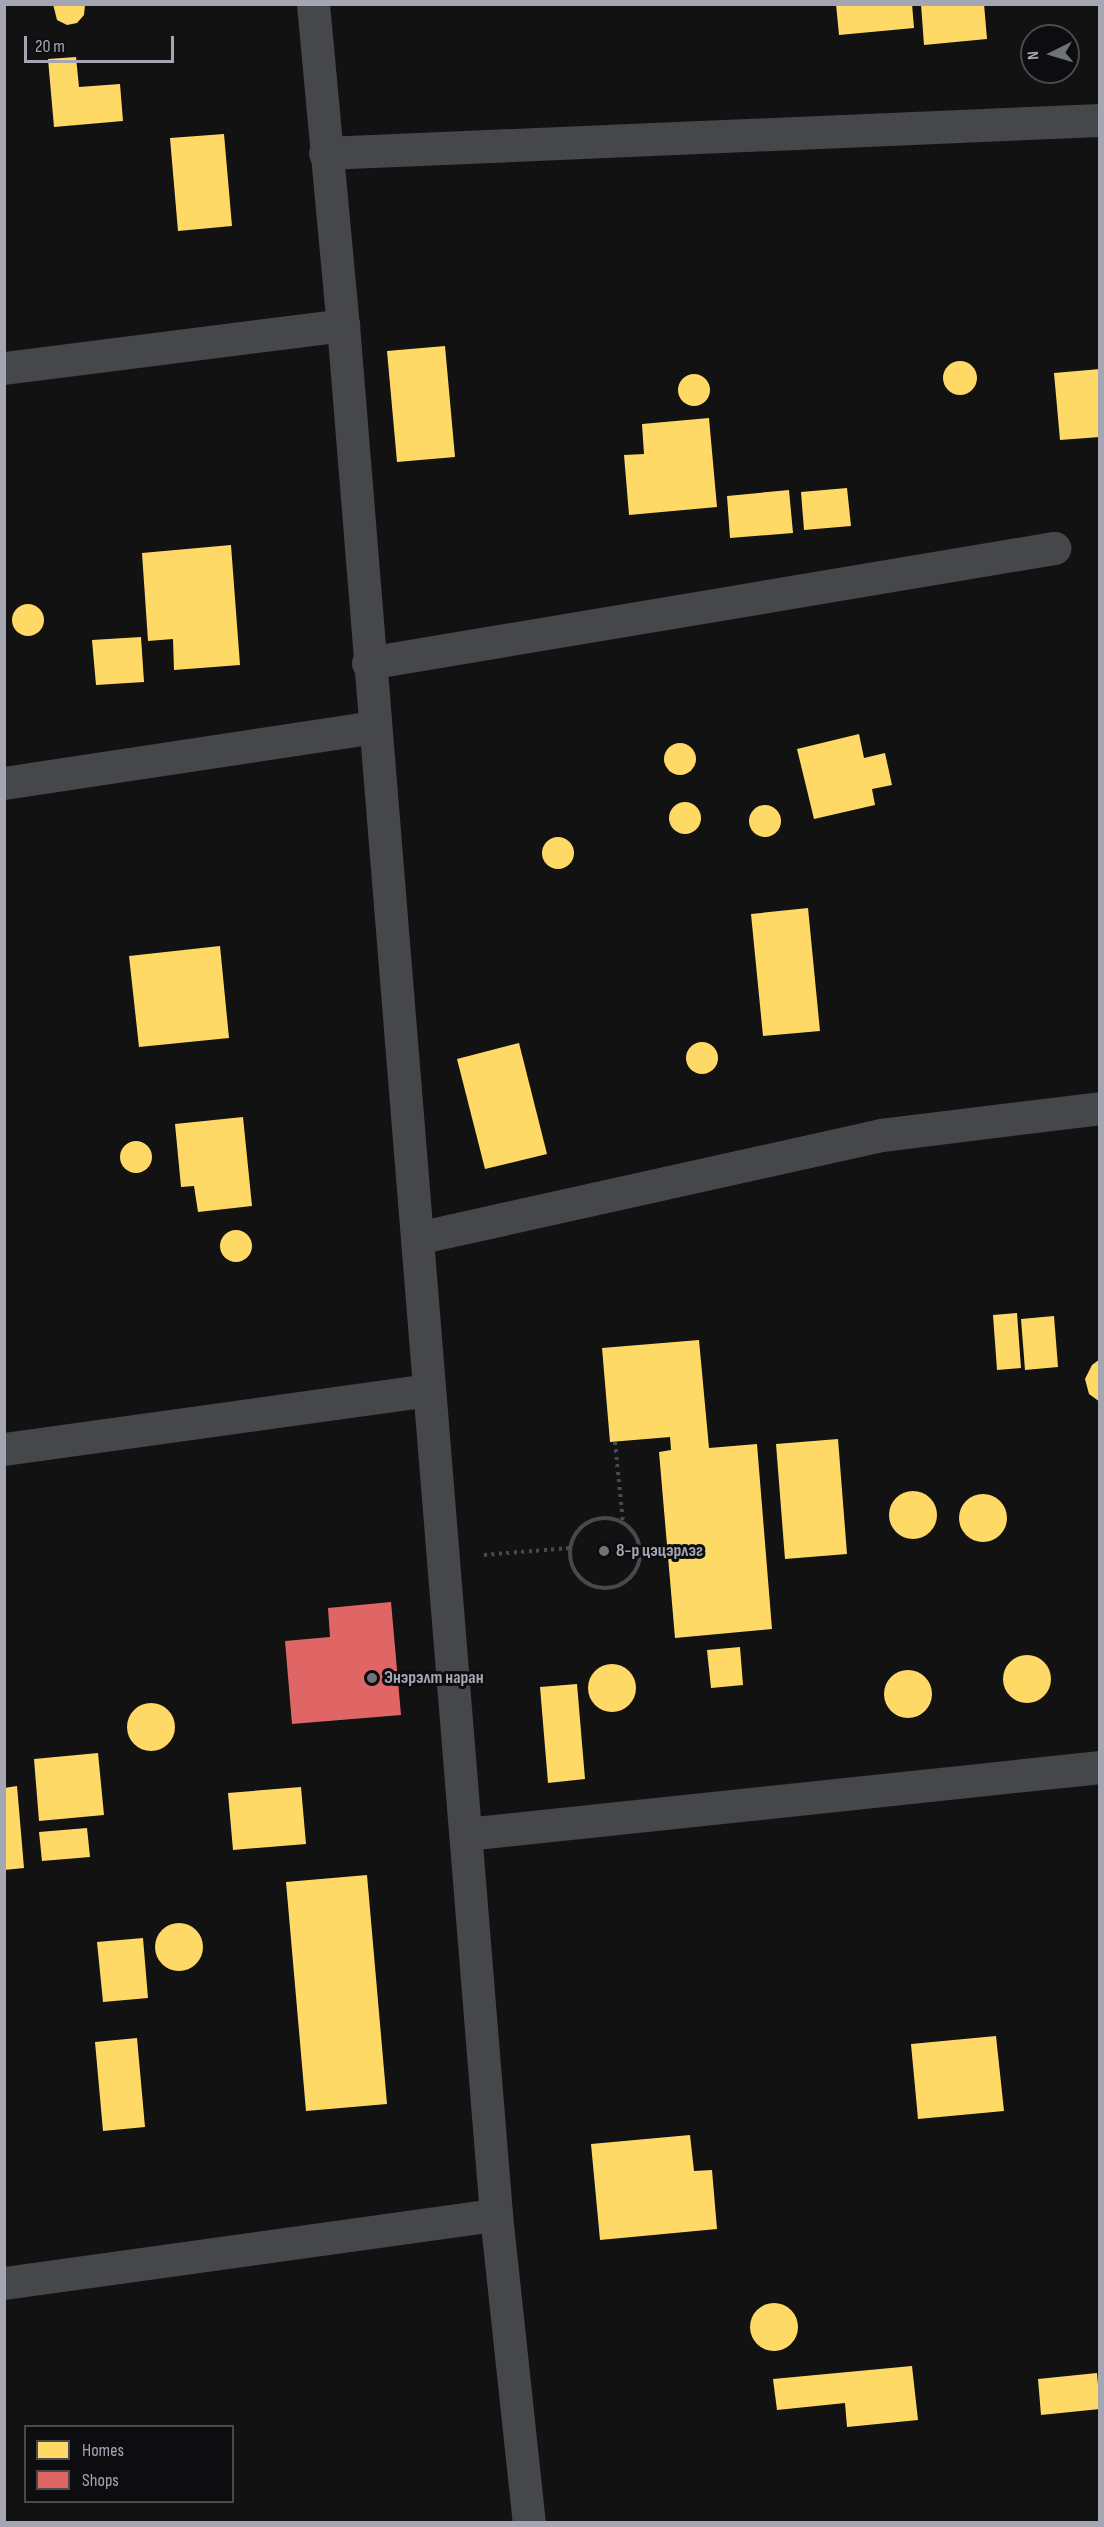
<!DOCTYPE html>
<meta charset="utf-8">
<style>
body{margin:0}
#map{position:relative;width:1104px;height:2527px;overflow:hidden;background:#121212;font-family:"Sofia Sans Condensed",sans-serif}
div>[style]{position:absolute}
.homes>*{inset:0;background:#ffd966}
.round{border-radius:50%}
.shops>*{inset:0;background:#e06666}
.path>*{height:4px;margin-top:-2px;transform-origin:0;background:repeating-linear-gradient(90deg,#48494c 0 3px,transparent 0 7.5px)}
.path>.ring{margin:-2px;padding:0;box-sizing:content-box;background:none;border:4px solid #48494c;border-radius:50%}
.minor>*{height:33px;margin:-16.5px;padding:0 16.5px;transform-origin:16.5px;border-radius:16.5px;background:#46474b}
.dots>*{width:16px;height:16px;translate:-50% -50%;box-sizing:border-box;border:3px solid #0d0c0e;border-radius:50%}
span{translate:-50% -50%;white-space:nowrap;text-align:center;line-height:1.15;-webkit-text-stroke:6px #0d0c0e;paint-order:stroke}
.poi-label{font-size:18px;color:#a4a7b2;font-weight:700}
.left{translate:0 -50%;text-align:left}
.frame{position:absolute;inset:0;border:6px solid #a4a7b2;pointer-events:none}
.legend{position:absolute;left:24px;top:2425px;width:210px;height:78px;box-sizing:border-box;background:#0d0c0e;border:2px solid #494a50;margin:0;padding:8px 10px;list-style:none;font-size:18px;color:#a4a7b2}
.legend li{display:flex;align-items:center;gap:12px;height:30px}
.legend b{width:30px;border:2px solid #494a50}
.north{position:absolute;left:1020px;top:24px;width:60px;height:60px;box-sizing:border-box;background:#0d0c0e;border:2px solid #494a50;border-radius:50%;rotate:265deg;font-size:16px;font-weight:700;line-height:24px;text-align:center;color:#a4a7b2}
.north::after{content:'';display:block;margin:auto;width:21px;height:27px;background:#71737a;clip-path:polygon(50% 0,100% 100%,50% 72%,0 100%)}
.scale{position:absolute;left:24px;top:36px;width:150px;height:27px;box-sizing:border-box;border:3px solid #a4a7b2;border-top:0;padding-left:8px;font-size:18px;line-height:21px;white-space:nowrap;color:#a4a7b2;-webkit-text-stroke:4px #0d0c0e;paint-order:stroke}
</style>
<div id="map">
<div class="homes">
<i style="clip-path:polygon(53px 4px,85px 4px,84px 15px,77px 23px,67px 25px,57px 20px)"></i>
<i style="clip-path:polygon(836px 4px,912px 4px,914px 28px,839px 35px)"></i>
<i style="clip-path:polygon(921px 4px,984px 4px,987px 39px,924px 45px)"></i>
<i style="clip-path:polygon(76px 57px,79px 87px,120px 84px,123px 121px,54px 127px,48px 59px)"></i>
<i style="clip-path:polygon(224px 134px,232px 226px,178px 231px,170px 138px)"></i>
<i style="clip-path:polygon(445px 346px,455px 457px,397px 462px,387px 351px)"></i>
<i class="round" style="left:943px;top:361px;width:34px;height:34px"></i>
<i style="clip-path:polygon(1100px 369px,1100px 437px,1060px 440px,1054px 373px)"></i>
<i class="round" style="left:678px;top:374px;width:32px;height:32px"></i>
<i style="clip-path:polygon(709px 418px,717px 507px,629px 515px,624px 455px,644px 454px,642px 424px)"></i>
<i style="clip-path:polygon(847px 488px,851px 526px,804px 530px,801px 492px)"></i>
<i style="clip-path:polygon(789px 490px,793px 533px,730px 538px,727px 496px)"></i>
<i style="clip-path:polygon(231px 545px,240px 665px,174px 670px,173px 639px,148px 641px,142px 553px)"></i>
<i class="round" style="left:12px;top:604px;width:32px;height:32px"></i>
<i style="clip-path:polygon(141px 637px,144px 682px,96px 685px,92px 640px)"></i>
<i style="clip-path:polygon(859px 734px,864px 758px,885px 753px,892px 785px,872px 789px,875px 805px,814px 819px,797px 749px)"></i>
<i class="round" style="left:664px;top:743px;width:32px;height:32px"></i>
<i class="round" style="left:669px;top:802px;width:32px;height:32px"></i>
<i class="round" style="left:749px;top:805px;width:32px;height:32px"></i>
<i class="round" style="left:542px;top:837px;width:32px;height:32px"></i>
<i style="clip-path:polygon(808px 908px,820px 1031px,763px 1036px,751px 914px)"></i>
<i style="clip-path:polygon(220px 946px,229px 1038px,139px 1047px,129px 956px)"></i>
<i class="round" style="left:686px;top:1042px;width:32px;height:32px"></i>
<i style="clip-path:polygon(519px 1043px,547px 1154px,485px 1169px,457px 1059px)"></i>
<i style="clip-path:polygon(243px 1117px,252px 1206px,198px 1212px,194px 1186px,181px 1187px,175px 1124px)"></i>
<i class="round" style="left:120px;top:1141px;width:32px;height:32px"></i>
<i class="round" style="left:220px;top:1230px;width:32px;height:32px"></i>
<i style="clip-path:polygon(1017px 1313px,1021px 1368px,997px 1370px,993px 1315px)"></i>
<i style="clip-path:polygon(1054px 1316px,1058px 1367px,1025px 1370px,1021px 1319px)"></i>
<i style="clip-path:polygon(699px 1340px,709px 1448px,757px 1444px,772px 1629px,675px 1638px,659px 1452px,671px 1450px,670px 1437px,610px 1442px,602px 1348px)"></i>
<i style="clip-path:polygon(1100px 1359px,1100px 1402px,1089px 1394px,1085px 1379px,1092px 1365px)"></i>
<i style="clip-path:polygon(838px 1439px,847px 1554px,785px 1559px,776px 1444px)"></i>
<i class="round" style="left:889px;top:1491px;width:48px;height:48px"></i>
<i class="round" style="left:959px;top:1494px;width:48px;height:48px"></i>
<i style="clip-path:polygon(740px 1647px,743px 1685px,711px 1688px,707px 1650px)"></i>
<i class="round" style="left:1003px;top:1655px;width:48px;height:48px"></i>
<i class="round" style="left:588px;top:1664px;width:48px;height:48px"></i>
<i class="round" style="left:884px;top:1670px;width:48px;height:48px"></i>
<i style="clip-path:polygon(577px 1684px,585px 1779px,548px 1783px,540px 1687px)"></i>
<i class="round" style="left:127px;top:1703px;width:48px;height:48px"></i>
<i style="clip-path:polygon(98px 1753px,104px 1815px,39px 1821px,34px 1759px)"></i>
<i style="clip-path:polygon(17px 1786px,24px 1868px,4px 1870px,4px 1788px)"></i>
<i style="clip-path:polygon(301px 1787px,306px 1844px,233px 1850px,228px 1793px)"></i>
<i style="clip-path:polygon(87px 1828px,90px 1857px,42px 1861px,39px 1832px)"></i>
<i style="clip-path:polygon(367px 1875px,387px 2104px,306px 2111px,286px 1882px)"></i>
<i class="round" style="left:155px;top:1923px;width:48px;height:48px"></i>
<i style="clip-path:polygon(143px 1938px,148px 1998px,103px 2002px,97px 1942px)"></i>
<i style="clip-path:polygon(996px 2036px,1004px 2111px,918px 2119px,911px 2044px)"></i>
<i style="clip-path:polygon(137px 2038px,145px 2127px,103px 2131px,95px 2042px)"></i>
<i style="clip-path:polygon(690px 2135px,694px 2171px,712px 2170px,717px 2229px,600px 2240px,591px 2144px)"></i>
<i class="round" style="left:750px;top:2303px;width:48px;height:48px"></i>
<i style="clip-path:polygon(912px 2366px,918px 2420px,847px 2427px,845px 2403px,777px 2410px,773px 2379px)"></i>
<i style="clip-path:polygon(1097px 2373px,1100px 2409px,1041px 2415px,1038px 2379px)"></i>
</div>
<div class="shops">
<i style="clip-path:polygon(391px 1602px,401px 1715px,292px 1724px,285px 1641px,330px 1637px,328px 1608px)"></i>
</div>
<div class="path">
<i style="left:615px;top:1442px;width:80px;rotate:84.3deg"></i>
<i class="ring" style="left:570px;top:1518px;width:66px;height:66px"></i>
<i style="left:484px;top:1555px;width:86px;rotate:-4.7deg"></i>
</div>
<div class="minor">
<i style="left:313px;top:4px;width:322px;rotate:84.7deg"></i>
<i style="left:343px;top:325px;width:1896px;rotate:85.37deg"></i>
<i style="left:496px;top:2215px;width:309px;rotate:83.9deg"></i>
<i style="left:325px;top:153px;width:776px;rotate:-2.44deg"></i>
<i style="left:4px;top:368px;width:342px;rotate:-7.2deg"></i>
<i style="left:368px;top:663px;width:696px;rotate:-9.52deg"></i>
<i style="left:4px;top:783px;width:374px;rotate:-8.6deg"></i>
<i style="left:417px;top:1238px;width:475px;rotate:-12.5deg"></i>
<i style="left:881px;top:1135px;width:221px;rotate:-7deg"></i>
<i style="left:4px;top:1449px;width:428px;rotate:-7.9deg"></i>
<i style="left:466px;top:1834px;width:638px;rotate:-6.03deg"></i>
<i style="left:4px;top:2283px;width:497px;rotate:-7.9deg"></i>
</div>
<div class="dots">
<i style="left:604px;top:1551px;background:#71737a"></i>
<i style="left:372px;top:1678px;background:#71737a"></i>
</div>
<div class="poi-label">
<span class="left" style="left:616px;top:1551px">8-р цэцэрлэг</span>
<span class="left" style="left:384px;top:1678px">Энэрэлт наран</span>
</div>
<div class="frame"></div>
<ul class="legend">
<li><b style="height:16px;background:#ffd966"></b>Homes</li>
<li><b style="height:16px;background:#e06666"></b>Shops</li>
</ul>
<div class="north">N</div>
<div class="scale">20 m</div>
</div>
